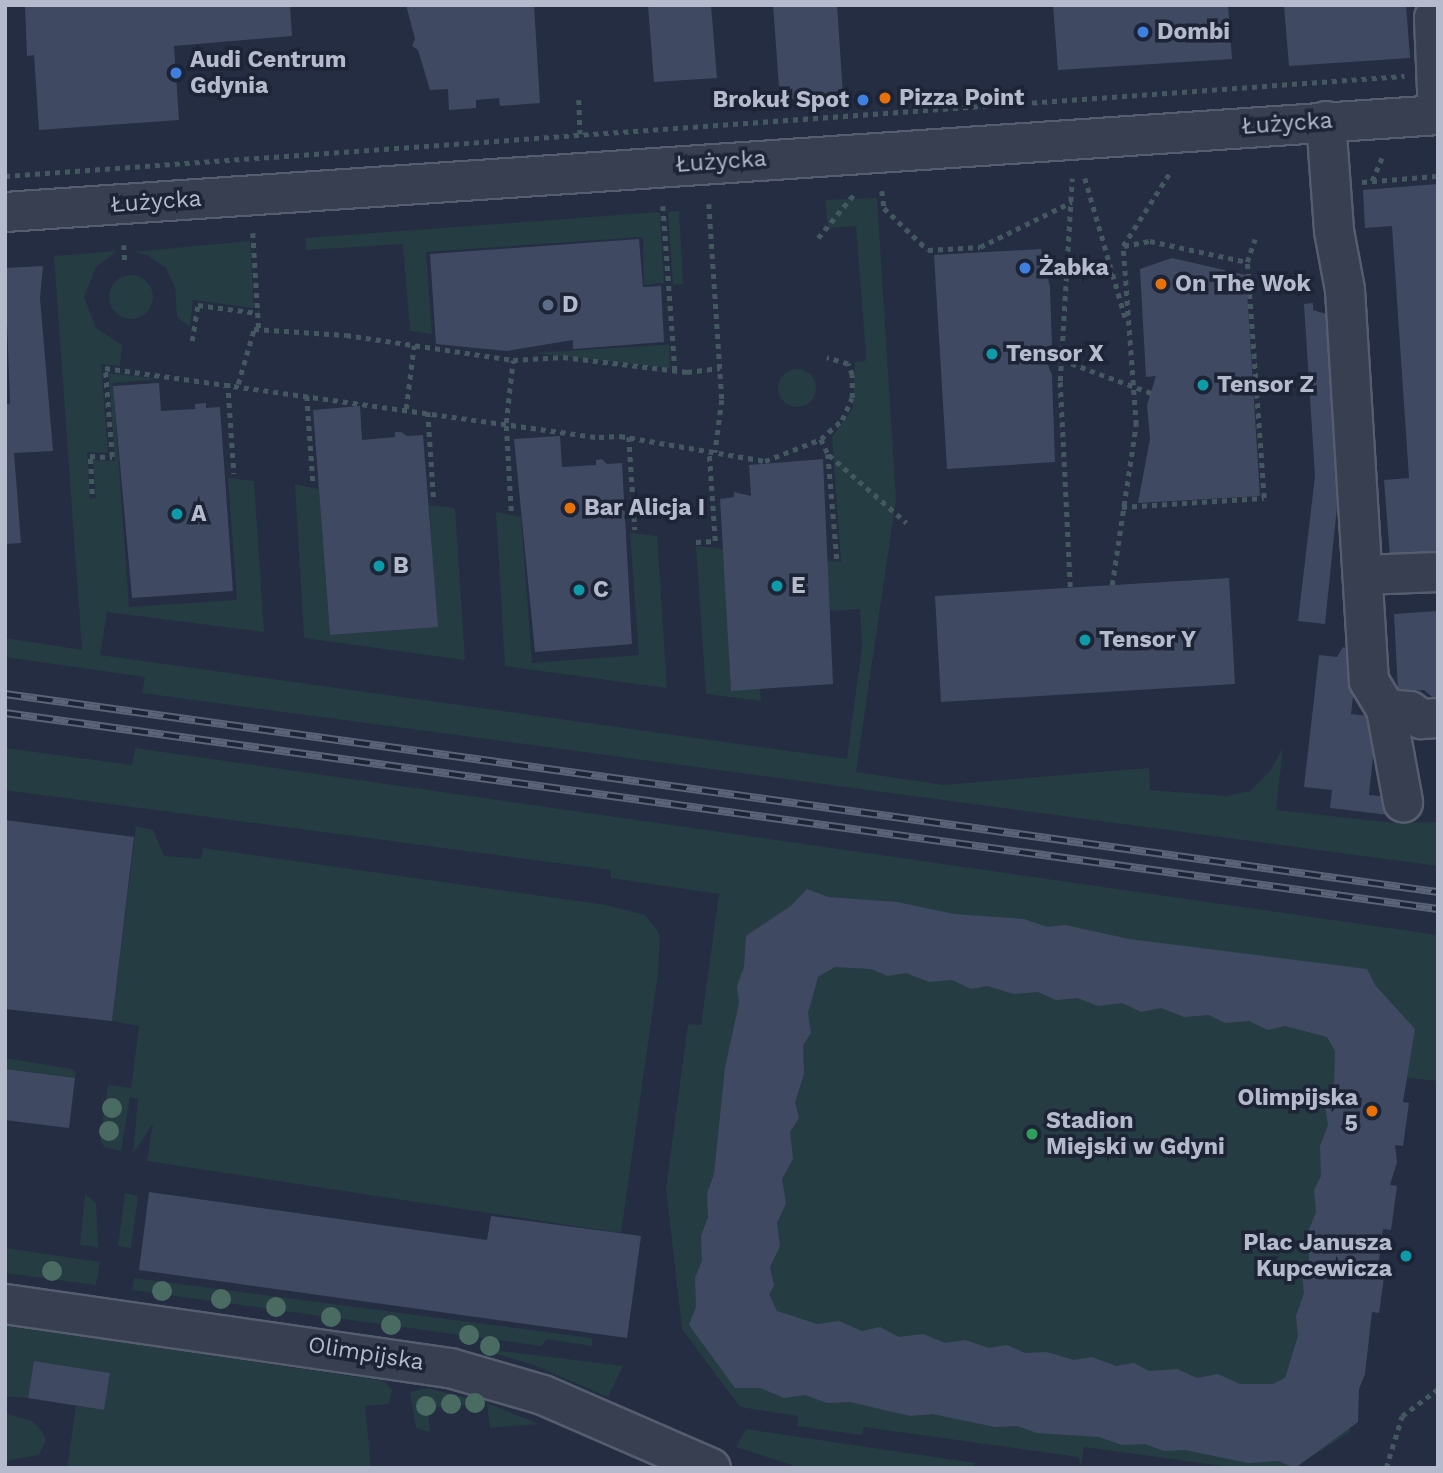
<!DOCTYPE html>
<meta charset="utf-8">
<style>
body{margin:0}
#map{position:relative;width:1443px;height:1473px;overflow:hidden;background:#242d42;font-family:"Work Sans",sans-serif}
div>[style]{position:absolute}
.green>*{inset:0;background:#263c43}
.round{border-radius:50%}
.building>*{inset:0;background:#404962}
.path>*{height:4.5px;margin-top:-2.25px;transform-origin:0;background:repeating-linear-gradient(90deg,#44595f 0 5px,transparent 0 10px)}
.roads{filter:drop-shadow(2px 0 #565d6f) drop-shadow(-2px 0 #565d6f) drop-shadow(0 2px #565d6f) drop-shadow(0 -2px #565d6f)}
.minor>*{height:38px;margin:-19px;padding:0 19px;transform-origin:19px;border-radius:19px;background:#383f51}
.rail>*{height:8px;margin-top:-4px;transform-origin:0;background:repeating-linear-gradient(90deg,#1d2436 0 16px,#5a6378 0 32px);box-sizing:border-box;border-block:2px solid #5a6378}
.trees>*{width:20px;height:20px;margin:-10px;border-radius:50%;background:#4a6b62}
.dots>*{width:19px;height:19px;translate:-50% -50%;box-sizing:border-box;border:4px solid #1d2436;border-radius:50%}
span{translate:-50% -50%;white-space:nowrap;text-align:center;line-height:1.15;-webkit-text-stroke:7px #1d2436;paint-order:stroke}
.poi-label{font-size:23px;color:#b5bbcc;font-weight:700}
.left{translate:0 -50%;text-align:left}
.right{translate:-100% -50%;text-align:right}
.street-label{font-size:23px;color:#b5bbcc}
.frame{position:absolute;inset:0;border:7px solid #b5bbcc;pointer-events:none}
</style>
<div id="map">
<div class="green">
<i style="clip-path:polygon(877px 198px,896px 499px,856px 772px,944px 785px,1149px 768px,1150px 790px,1227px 796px,1250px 791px,1270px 771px,1283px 748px,1276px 810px,1395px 823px,1438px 822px,1438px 866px,142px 693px,145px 677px,5px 657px,5px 638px,82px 650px,54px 256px,117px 251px,96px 267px,84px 297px,96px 328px,122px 345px,120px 366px,101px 364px,108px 453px,87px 452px,90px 499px,96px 498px,93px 460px,115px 461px,109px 373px,160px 379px,113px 383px,129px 607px,237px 600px,228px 478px,254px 481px,264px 632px,107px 612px,100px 655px,847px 759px,862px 646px,860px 609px,829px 611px,827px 561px,841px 562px,832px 437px,853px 408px,855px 362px,865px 361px,866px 355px,856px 226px,828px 228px,825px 200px)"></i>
<i style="clip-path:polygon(679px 211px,683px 284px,673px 285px,668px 212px)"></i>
<i style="clip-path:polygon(660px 212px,664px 283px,660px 283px,644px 285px,643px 237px,426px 252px,432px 334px,410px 331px,403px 244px,306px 250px,306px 238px)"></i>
<i style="clip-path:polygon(250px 241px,254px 308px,193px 300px,190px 327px,177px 317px,175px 287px,165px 267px,147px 255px,132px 252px)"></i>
<i class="round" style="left:109px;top:275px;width:44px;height:44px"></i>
<i style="clip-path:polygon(669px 344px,670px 368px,533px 353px,663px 345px)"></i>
<i class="round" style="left:778px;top:369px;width:38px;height:38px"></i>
<i style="clip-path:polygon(295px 484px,319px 489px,330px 635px,437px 627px,429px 505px,455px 508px,465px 660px,304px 638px)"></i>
<i style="clip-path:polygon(496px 512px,521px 517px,532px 663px,639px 655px,630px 533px,657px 536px,667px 688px,505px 666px)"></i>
<i style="clip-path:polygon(696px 546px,724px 549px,731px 690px,760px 689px,761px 701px,706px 694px)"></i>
<i style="clip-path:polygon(5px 748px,132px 765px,135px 748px,1438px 935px,1438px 1081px,1400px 1077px,1350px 1432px,1293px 1468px,1223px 1466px,1084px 1447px,1081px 1466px,1078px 1457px,864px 1427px,862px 1435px,797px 1426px,798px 1416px,740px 1407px,682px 1329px,666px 1188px,688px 1024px,701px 1025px,719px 894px,611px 878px,611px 870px,5px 790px)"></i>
<i style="clip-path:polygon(136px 826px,153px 830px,164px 856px,201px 859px,203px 848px,606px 905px,645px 915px,660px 935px,658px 973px,621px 1233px,147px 1161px,153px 1123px,133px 1154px,138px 1099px,130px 1097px,121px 1151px,104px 1147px,100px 1139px,108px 1085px,131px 1088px,139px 1026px,112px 1021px)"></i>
<i style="clip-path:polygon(5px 1058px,72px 1069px,76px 1073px,75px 1078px,5px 1069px)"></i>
<i style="clip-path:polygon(125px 1193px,138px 1196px,131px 1248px,118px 1246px)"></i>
<i style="clip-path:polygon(85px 1194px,96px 1203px,98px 1247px,80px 1245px)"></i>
<i style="clip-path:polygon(5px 1248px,100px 1262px,96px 1285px,5px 1273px)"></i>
<i style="clip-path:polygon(134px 1278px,592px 1338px,592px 1346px,547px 1339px,541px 1346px,132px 1290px)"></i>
<i style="clip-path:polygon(5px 1325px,384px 1381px,392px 1390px,389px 1404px,365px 1406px,371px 1468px,67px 1468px,76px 1406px,104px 1410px,110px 1373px,34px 1361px,28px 1398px,5px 1396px)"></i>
<i style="clip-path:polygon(477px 1348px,623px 1366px,608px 1397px,534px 1365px)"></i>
<i style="clip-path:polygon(427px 1388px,487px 1403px,539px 1424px,490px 1428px,487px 1403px,428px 1408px,430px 1432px,416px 1428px,410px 1392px)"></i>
<i style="clip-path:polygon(5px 1413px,32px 1421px,42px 1431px,46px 1440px,39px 1455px,5px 1461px)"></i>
<i style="clip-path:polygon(746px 1429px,975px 1463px,974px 1468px,801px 1468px,736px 1447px)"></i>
</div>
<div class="building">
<i style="clip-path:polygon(25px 5px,290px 5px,292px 36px,174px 46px,179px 120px,39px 130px,34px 55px,27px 56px)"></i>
<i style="clip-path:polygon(406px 5px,534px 5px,540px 103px,500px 106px,499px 98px,476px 100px,476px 108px,449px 110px,448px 89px,430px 90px,418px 50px,412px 46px,415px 39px)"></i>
<i style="clip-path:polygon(648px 5px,711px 5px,717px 78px,654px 82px)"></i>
<i style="clip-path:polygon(773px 5px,837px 5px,843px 95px,780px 100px)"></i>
<i style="clip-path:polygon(1053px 5px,1228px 5px,1232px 59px,1058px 70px)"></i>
<i style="clip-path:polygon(1284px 5px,1406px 5px,1410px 58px,1289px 66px)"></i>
<i style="clip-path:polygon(1438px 184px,1438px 554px,1390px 557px,1384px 480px,1409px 478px,1392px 226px,1365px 228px,1363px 190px)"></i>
<i style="clip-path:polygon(639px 239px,643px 287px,661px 286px,664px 342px,573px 349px,573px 340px,507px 351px,436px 344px,430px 254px)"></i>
<i style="clip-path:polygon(1041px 249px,1050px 287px,1052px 345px,1041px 348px,1052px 375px,1055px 462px,947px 469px,934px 255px)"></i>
<i style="clip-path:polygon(1172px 258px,1246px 275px,1260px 496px,1138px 503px,1150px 439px,1147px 405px,1156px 376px,1146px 377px,1140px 269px)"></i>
<i style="clip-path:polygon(43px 266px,40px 298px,53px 451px,14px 453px,21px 543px,5px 544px,5px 404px,10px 404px,5px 268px)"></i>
<i style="clip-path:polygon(1313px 303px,1313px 310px,1329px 315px,1340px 477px,1325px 624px,1298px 621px,1315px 476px,1304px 304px)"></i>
<i style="clip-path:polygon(159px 383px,161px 411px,195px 409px,195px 404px,206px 403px,206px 408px,220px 407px,233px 591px,132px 598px,113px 386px)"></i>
<i style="clip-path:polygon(360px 406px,362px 440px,395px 437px,395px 432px,401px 432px,407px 436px,423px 435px,438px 627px,330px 635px,313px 410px)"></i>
<i style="clip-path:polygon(560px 436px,562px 467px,596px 465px,596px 460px,602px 459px,607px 464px,622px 463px,632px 644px,535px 652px,514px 439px)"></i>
<i style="clip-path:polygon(823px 459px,833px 684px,731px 691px,720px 499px,734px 497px,734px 492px,751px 496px,749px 465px)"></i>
<i style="clip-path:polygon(1229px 578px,1235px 684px,941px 702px,935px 596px)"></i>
<i style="clip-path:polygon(1438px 611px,1438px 702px,1424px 690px,1398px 692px,1394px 614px)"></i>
<i style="clip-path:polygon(1343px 647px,1358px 654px,1351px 714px,1377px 717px,1369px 795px,1391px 797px,1389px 815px,1330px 808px,1332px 790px,1304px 787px,1319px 655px,1337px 657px)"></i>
<i style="clip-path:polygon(5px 820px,134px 837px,112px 1021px,5px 1009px)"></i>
<i style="clip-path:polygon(evenodd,807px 889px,828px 897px,897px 902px,954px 914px,1024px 919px,1047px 927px,1065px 925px,1129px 939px,1367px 969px,1375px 985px,1415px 1029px,1403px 1102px,1409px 1103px,1403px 1146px,1395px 1145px,1397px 1162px,1390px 1185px,1397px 1186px,1391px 1230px,1383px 1229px,1378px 1269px,1385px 1270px,1379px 1313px,1372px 1312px,1365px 1374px,1359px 1389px,1358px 1422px,1295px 1468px,1278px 1461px,1248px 1463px,1185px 1450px,1164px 1451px,1145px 1444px,1122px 1445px,1099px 1437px,1037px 1433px,1017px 1426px,995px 1427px,932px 1414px,910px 1416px,850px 1402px,827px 1403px,805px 1395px,784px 1398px,760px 1388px,735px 1388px,689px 1325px,696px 1307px,695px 1278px,702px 1261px,701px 1236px,708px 1217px,707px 1194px,714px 1174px,725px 1068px,739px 1003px,737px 986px,744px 967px,746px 936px,792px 905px,807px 889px,835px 967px,871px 969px,888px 976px,906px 973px,929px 982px,952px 980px,971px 989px,987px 986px,1014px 994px,1038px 992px,1056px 1000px,1078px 998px,1098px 1006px,1122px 1003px,1141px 1012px,1161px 1008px,1184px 1017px,1209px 1015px,1225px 1023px,1249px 1021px,1268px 1030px,1285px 1026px,1327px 1037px,1335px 1051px,1334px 1088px,1325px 1106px,1328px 1125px,1320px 1146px,1321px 1176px,1314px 1190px,1316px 1212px,1308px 1232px,1309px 1259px,1302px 1274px,1304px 1293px,1296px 1316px,1298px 1336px,1285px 1378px,1273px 1384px,1240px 1384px,1218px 1374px,1197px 1378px,1177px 1369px,1149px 1371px,1134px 1363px,1116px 1366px,1092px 1357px,1074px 1360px,1047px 1352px,1025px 1353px,1007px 1345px,989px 1348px,965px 1340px,945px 1343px,923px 1334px,899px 1337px,880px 1327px,862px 1331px,839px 1321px,817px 1324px,777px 1311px,769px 1294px,774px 1286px,770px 1267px,780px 1246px,777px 1223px,786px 1203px,782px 1179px,793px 1159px,790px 1132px,799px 1118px,795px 1102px,804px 1074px,803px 1045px,811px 1033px,808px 1013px,818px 977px,835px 967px)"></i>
<i style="clip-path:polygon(5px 1069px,75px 1078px,69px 1128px,5px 1120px)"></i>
<i style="clip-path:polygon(149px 1192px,487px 1240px,491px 1216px,641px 1236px,627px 1338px,139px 1270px)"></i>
<i style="clip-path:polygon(34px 1361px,110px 1373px,104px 1410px,28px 1398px)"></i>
</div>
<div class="path">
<i style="left:579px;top:100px;width:34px;rotate:88deg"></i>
<i style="left:5px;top:176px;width:1403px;rotate:-4.09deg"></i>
<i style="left:1085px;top:178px;width:148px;rotate:73.9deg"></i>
<i style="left:1372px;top:181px;width:25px;rotate:-67deg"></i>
<i style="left:1362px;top:182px;width:74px;rotate:-4.6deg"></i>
<i style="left:882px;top:191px;width:17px;rotate:83deg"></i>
<i style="left:884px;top:208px;width:61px;rotate:43.7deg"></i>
<i style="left:928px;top:250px;width:52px;rotate:-3.3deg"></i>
<i style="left:980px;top:247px;width:102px;rotate:-26.1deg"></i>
<i style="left:709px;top:204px;width:196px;rotate:86.2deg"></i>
<i style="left:722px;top:400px;width:53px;rotate:97.5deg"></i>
<i style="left:663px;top:206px;width:165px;rotate:85.8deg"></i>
<i style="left:253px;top:233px;width:97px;rotate:86.5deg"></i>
<i style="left:818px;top:238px;width:58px;rotate:-50.6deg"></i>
<i style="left:124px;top:245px;width:18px;rotate:87deg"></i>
<i style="left:1124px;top:246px;width:26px;rotate:-11deg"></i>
<i style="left:1150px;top:241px;width:99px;rotate:12.2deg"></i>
<i style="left:1247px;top:262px;width:24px;rotate:-71deg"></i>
<i style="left:1069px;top:273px;width:44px;rotate:1.3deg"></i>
<i style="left:192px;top:341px;width:36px;rotate:-81deg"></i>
<i style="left:198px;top:305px;width:61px;rotate:7.6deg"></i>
<i style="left:1047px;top:361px;width:15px;rotate:-4deg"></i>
<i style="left:1062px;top:360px;width:95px;rotate:20.3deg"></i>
<i style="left:228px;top:383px;width:91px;rotate:86.2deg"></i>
<i style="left:238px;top:384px;width:57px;rotate:-73.8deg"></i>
<i style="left:254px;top:329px;width:92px;rotate:3.7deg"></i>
<i style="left:346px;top:335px;width:169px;rotate:8.5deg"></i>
<i style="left:513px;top:360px;width:50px;rotate:-3.4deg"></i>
<i style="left:563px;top:357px;width:125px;rotate:6.9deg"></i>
<i style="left:687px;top:372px;width:33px;rotate:-7deg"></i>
<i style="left:307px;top:396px;width:86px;rotate:86deg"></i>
<i style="left:406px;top:409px;width:64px;rotate:-82.9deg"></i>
<i style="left:428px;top:412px;width:90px;rotate:86.2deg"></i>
<i style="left:629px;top:437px;width:93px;rotate:86.3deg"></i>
<i style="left:821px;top:439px;width:17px;rotate:65deg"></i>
<i style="left:828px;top:454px;width:105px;rotate:85.1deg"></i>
<i style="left:829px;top:455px;width:103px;rotate:41.1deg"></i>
<i style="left:92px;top:494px;width:38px;rotate:-93deg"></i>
<i style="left:90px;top:456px;width:22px;rotate:3deg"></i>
<i style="left:112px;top:457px;width:89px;rotate:-94.5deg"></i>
<i style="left:105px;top:368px;width:499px;rotate:8deg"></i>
<i style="left:599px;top:437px;width:21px;rotate:-3deg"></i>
<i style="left:620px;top:436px;width:147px;rotate:9.8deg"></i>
<i style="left:765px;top:461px;width:60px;rotate:-21.4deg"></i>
<i style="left:821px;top:439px;width:28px;rotate:-42deg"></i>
<i style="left:842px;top:420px;width:24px;rotate:-66deg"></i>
<i style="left:852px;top:398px;width:23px;rotate:-90deg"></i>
<i style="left:852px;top:375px;width:12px;rotate:-110deg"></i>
<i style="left:848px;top:364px;width:22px;rotate:-164deg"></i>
<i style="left:1122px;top:507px;width:142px;rotate:-3.6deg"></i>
<i style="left:1264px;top:498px;width:237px;rotate:-94.1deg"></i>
<i style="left:511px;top:511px;width:88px;rotate:-93.3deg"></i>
<i style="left:506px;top:423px;width:63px;rotate:-83.7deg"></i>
<i style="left:696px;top:542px;width:19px;rotate:-3deg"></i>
<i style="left:715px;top:541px;width:89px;rotate:-93.9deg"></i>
<i style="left:1112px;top:585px;width:162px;rotate:-81.5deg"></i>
<i style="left:1136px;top:425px;width:179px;rotate:-94.2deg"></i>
<i style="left:1123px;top:246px;width:85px;rotate:-57.4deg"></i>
<i style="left:1070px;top:587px;width:206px;rotate:-92.8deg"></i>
<i style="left:1060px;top:381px;width:203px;rotate:-86.6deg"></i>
<i style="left:1386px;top:1468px;width:54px;rotate:-72.9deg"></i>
<i style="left:1402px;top:1416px;width:45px;rotate:-36.9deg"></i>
</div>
<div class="roads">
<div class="minor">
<i style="left:1438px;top:18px;width:4px;rotate:180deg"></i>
<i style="left:1434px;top:18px;width:95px;rotate:87.6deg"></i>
<i style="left:1326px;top:121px;width:110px;rotate:85.8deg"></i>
<i style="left:1334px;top:231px;width:60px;rotate:79.4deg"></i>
<i style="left:1345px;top:290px;width:392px;rotate:86.5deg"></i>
<i style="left:1369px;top:681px;width:33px;rotate:59deg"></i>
<i style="left:1386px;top:709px;width:95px;rotate:79.6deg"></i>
<i style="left:5px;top:212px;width:1436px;rotate:-3.87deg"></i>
<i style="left:1363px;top:575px;width:75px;rotate:-2.3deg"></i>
<i style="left:1386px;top:709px;width:24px;rotate:5deg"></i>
<i style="left:1410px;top:711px;width:14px;rotate:36deg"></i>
<i style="left:1421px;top:719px;width:17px;rotate:-3deg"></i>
<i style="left:5px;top:1304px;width:450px;rotate:8.2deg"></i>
<i style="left:450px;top:1368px;width:97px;rotate:16.2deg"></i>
<i style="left:543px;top:1395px;width:183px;rotate:23.5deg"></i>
</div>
</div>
<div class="rail">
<i style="left:5px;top:694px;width:1447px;rotate:7.87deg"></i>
<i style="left:5px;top:713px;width:1446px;rotate:7.79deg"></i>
</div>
<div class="trees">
<i style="left:112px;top:1108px"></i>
<i style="left:109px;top:1131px"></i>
<i style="left:52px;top:1271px"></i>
<i style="left:162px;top:1291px"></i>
<i style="left:221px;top:1299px"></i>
<i style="left:276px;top:1307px"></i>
<i style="left:331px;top:1317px"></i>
<i style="left:391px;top:1325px"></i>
<i style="left:469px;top:1335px"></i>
<i style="left:490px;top:1346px"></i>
<i style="left:475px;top:1403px"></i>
<i style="left:451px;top:1404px"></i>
<i style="left:426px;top:1406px"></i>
</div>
<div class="dots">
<i style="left:1143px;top:32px;background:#3f7fe0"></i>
<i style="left:176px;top:73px;background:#3f7fe0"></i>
<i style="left:885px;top:98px;background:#e8710a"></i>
<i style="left:863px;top:100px;background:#3f7fe0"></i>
<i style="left:1025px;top:268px;background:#3f7fe0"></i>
<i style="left:1161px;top:284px;background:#e8710a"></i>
<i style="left:548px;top:305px;background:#5c6f8a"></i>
<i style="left:992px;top:354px;background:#0f9aa8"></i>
<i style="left:1203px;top:385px;background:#0f9aa8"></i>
<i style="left:570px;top:508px;background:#e8710a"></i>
<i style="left:177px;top:514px;background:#0f9aa8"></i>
<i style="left:379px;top:566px;background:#0f9aa8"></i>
<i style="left:777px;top:586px;background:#0f9aa8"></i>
<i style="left:579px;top:590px;background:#0f9aa8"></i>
<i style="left:1085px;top:640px;background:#0f9aa8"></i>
<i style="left:1372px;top:1111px;background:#e8710a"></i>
<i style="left:1032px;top:1134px;background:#2e9e5b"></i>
<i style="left:1406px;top:1256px;background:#0f9aa8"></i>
</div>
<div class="poi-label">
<span class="left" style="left:1157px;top:32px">Dombi</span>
<span class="left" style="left:190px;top:73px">Audi Centrum<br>Gdynia</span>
<span class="left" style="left:899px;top:98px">Pizza Point</span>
<span class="right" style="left:849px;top:100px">Brokuł Spot</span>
<span class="left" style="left:1039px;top:268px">Żabka</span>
<span class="left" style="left:1175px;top:284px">On The Wok</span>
<span class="left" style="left:562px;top:305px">D</span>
<span class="left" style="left:1006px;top:354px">Tensor X</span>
<span class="left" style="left:1217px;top:385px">Tensor Z</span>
<span class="left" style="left:584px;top:508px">Bar Alicja I</span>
<span class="left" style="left:191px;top:514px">A</span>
<span class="left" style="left:393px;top:566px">B</span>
<span class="left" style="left:791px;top:586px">E</span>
<span class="left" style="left:593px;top:590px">C</span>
<span class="left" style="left:1099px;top:640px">Tensor Y</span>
<span class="right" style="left:1358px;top:1111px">Olimpijska<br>5</span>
<span class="left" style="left:1046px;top:1134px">Stadion<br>Miejski w Gdyni</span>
<span class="right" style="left:1392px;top:1256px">Plac Janusza<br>Kupcewicza</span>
</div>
<div class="street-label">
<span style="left:1287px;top:124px;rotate:-4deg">Łużycka</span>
<span style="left:721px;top:162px;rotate:-4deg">Łużycka</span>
<span style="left:156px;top:202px;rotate:-4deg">Łużycka</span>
<span style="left:366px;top:1354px;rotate:9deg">Olimpijska</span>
</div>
<div class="frame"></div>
</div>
